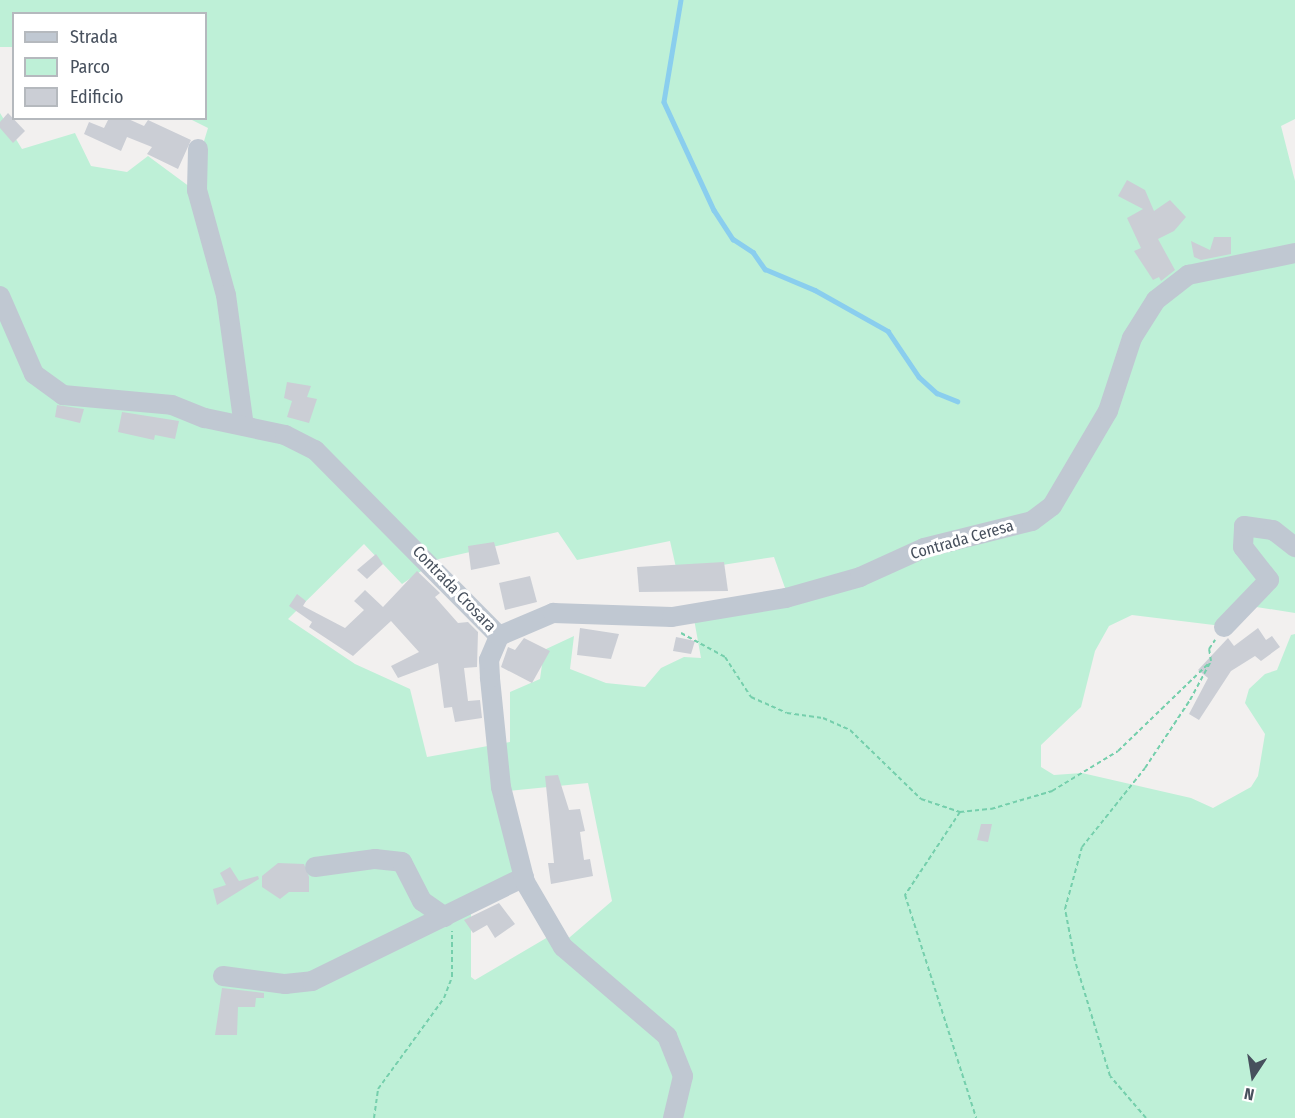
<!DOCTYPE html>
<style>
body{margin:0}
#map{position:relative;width:1295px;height:1118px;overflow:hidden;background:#f2f0ef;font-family:"Fira Sans Condensed",sans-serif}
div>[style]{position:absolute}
.green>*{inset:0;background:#bef0d7}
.stream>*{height:4.5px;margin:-2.25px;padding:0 2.25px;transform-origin:2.25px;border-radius:2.25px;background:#8aceee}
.building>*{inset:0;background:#cbced5}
.path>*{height:2px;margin-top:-1px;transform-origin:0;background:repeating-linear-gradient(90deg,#75cfac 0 4.5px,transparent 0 7.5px)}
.minor>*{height:20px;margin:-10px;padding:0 10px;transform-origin:10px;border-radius:10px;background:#c0c8d2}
span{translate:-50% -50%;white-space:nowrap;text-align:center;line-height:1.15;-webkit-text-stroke:6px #fff;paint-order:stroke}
.street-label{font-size:16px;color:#47505d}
.legend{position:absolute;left:12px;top:12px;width:195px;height:108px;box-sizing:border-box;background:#fff;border:2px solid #b5b9be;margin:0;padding:8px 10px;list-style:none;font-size:18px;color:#47505d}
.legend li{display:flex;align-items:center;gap:12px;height:30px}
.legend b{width:30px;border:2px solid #b5b9be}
.north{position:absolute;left:1223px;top:1046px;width:60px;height:60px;-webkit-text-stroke:4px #fff;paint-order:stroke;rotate:192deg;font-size:16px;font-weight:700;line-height:24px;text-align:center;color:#47505d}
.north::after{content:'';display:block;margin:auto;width:21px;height:27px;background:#47505d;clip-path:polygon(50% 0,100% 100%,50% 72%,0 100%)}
</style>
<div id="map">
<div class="green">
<i style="clip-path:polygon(evenodd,0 0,1295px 0,1295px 119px,1281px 126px,1295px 181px,1295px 613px,1250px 606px,1222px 626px,1132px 615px,1109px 626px,1095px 651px,1081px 707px,1041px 745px,1041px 767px,1054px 775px,1082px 773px,1191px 798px,1213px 808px,1251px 787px,1258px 776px,1265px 734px,1245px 703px,1249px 689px,1265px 674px,1277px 670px,1291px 635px,1295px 634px,1295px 1118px,0 1118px,0 113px,22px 149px,75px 133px,91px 166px,127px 172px,148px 156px,190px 187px,208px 128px,190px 119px,206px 118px,206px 14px,14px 14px,13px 47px,0 47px,0 0,558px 532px,577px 560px,670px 541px,677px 572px,774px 557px,790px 602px,694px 619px,701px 658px,684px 657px,661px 668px,645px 687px,606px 683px,570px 669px,574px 636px,544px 650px,540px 679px,510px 692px,510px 742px,427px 757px,410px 689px,355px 664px,288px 619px,364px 544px,402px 584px,439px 559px,558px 532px,0 0,588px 783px,612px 901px,556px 949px,548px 937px,475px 980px,471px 977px,471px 905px,517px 880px,508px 791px,588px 783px)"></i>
</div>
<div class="stream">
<i style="left:681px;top:0;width:103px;rotate:99.5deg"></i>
<i style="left:664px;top:102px;width:119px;rotate:65.2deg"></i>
<i style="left:714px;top:210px;width:35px;rotate:57deg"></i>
<i style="left:733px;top:239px;width:24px;rotate:33deg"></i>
<i style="left:753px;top:252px;width:21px;rotate:55deg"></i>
<i style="left:765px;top:269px;width:54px;rotate:22.8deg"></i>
<i style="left:815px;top:290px;width:84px;rotate:29.3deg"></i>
<i style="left:888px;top:331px;width:55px;rotate:56deg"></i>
<i style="left:919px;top:377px;width:24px;rotate:42deg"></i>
<i style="left:937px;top:393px;width:22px;rotate:22deg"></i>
</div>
<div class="building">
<i style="clip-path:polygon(8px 113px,25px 131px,13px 143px,0 128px,0 122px)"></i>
<i style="clip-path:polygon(109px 118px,126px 118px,144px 126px,148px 120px,191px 140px,178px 169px,147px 154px,152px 147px,127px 137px,121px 151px,84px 134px,89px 122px,104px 128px)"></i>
<i style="clip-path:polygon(1127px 180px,1145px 190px,1154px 211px,1170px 200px,1186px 217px,1174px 231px,1158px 239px,1175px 270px,1161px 281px,1159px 277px,1153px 280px,1134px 251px,1141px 248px,1127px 218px,1143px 209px,1118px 196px)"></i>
<i style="clip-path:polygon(1214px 237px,1231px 237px,1231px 254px,1201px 260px,1194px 257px,1191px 241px,1210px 250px)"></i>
<i style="clip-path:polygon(287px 382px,311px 386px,307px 397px,317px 399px,309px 423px,287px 417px,292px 401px,284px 398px)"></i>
<i style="clip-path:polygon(57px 405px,84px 409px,80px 423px,55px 417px)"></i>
<i style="clip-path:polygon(122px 412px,179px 421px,175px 439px,155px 435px,154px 440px,118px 432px)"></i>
<i style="clip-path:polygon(494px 542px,500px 564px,471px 570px,468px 546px)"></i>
<i style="clip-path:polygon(376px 554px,383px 564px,367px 579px,357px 570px)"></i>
<i style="clip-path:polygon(724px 562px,728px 591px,639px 592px,637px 567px)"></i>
<i style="clip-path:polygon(417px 571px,440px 593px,435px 597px,458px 623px,468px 622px,478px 632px,477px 667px,464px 668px,468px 701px,480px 700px,482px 718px,455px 722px,452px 707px,444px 708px,438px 663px,398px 678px,391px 666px,419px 652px,391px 621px,353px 656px,309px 627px,312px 622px,289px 606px,297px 594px,306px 601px,303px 606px,345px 628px,364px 610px,354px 601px,365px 590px,383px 607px)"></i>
<i style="clip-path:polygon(530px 576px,537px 602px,505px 610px,499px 583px)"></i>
<i style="clip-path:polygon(580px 628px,619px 634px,611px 659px,577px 655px)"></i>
<i style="clip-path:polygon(1258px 628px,1266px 640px,1272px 636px,1280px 647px,1261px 661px,1255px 656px,1231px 671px,1199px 720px,1189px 714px,1208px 678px,1198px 670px,1228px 638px,1234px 646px)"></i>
<i style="clip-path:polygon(676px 637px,695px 641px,691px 654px,673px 651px)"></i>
<i style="clip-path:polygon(524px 638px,550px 651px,532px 683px,501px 667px,508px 647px,515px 650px)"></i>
<i style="clip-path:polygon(558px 775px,569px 810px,580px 809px,585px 831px,580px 832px,584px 860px,590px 859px,593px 876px,551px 884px,548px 863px,554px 863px,545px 776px)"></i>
<i style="clip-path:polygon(981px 824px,992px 824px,988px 842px,977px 840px)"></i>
<i style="clip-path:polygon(278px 863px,304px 864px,309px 877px,309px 892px,289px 892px,280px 899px,262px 887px,262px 876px)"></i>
<i style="clip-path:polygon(230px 867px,239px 881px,258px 876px,259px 879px,217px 905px,213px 889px,226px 885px,220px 873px)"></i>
<i style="clip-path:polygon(499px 903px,515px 924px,495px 938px,487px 925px,473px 933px,464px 920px)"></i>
<i style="clip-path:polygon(222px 988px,264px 993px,264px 998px,256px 998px,255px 1007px,238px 1007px,237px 1035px,215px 1035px)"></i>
</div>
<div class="path">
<i style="left:681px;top:633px;width:50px;rotate:28.6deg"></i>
<i style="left:725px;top:657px;width:48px;rotate:57deg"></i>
<i style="left:751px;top:697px;width:39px;rotate:24deg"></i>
<i style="left:787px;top:713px;width:36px;rotate:8deg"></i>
<i style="left:823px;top:718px;width:30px;rotate:24deg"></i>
<i style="left:850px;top:730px;width:99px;rotate:44.2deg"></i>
<i style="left:921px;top:799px;width:41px;rotate:18.4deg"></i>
<i style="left:960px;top:812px;width:100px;rotate:123.5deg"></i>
<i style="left:905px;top:895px;width:234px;rotate:72.3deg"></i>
<i style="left:960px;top:812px;width:31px;rotate:-6deg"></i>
<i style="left:991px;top:809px;width:64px;rotate:-16.4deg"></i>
<i style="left:1052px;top:791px;width:77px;rotate:-31.2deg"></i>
<i style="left:1118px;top:751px;width:127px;rotate:-44deg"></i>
<i style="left:374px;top:1118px;width:29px;rotate:-82deg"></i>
<i style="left:378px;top:1089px;width:112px;rotate:-54deg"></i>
<i style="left:444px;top:998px;width:22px;rotate:-69deg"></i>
<i style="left:452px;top:977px;width:46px;rotate:-90deg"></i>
<i style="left:1146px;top:1118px;width:55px;rotate:-130.6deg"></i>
<i style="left:1110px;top:1076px;width:120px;rotate:-106.9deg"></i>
<i style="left:1075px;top:961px;width:53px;rotate:-100.9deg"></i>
<i style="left:1065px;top:909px;width:64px;rotate:-74.7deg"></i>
<i style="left:1082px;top:847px;width:101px;rotate:-51.4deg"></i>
<i style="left:1145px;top:768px;width:82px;rotate:-56.5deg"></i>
<i style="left:1190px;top:700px;width:44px;rotate:-61.7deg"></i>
<i style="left:1211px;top:661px;width:12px;rotate:-99deg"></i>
<i style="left:1209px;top:649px;width:11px;rotate:-56deg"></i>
</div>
<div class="minor">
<i style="left:198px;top:149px;width:41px;rotate:91.4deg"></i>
<i style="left:197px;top:190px;width:109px;rotate:74.6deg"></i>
<i style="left:226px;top:295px;width:132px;rotate:82.2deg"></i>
<i style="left:0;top:296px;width:85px;rotate:66.4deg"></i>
<i style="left:34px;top:374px;width:36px;rotate:36deg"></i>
<i style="left:63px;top:395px;width:109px;rotate:5.2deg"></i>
<i style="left:172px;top:405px;width:35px;rotate:22deg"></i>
<i style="left:205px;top:418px;width:82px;rotate:12deg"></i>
<i style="left:285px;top:435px;width:34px;rotate:27deg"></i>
<i style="left:315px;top:450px;width:262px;rotate:45.3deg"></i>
<i style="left:1224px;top:627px;width:65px;rotate:-46.2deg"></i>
<i style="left:1269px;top:580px;width:42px;rotate:-128.2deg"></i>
<i style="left:1243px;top:547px;width:21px;rotate:-87deg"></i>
<i style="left:1244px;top:526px;width:29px;rotate:8deg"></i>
<i style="left:1273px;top:530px;width:28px;rotate:38deg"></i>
<i style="left:315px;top:867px;width:61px;rotate:-7.6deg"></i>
<i style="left:375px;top:859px;width:27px;rotate:6deg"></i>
<i style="left:402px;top:862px;width:44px;rotate:62.9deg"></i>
<i style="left:422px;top:901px;width:28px;rotate:35deg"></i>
<i style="left:223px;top:976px;width:63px;rotate:7.4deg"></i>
<i style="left:285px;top:984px;width:27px;rotate:-6deg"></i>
<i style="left:312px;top:981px;width:236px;rotate:-26.1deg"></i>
<i style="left:673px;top:1118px;width:43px;rotate:-76.6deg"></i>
<i style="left:683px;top:1076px;width:43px;rotate:-111.8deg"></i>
<i style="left:667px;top:1036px;width:137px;rotate:-139.4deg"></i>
<i style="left:563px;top:947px;width:75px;rotate:-120.3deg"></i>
<i style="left:525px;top:882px;width:98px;rotate:-104.2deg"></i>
<i style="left:501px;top:787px;width:110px;rotate:-95.8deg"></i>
<i style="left:490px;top:678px;width:18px;rotate:-93deg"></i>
<i style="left:489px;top:660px;width:26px;rotate:-67deg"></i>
<i style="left:499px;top:636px;width:59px;rotate:-23.1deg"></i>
<i style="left:553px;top:613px;width:119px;rotate:1.9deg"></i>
<i style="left:672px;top:617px;width:116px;rotate:-9.5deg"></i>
<i style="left:786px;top:598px;width:77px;rotate:-15.8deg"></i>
<i style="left:860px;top:577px;width:70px;rotate:-24.4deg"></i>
<i style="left:924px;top:548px;width:111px;rotate:-14deg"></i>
<i style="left:1032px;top:521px;width:25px;rotate:-37deg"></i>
<i style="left:1052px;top:506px;width:110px;rotate:-59.5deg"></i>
<i style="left:1108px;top:411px;width:77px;rotate:-71.8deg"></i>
<i style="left:1132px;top:338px;width:45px;rotate:-57.7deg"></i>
<i style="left:1156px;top:300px;width:41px;rotate:-38deg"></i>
<i style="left:1188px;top:275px;width:109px;rotate:-11.6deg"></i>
</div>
<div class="street-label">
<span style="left:962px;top:540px;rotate:-16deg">Contrada Ceresa</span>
<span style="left:454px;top:589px;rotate:46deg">Contrada Crosara</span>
</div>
<ul class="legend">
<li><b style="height:8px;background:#c0c8d2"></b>Strada</li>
<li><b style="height:16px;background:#bef0d7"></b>Parco</li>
<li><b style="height:16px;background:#cbced5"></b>Edificio</li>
</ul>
<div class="north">N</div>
</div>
